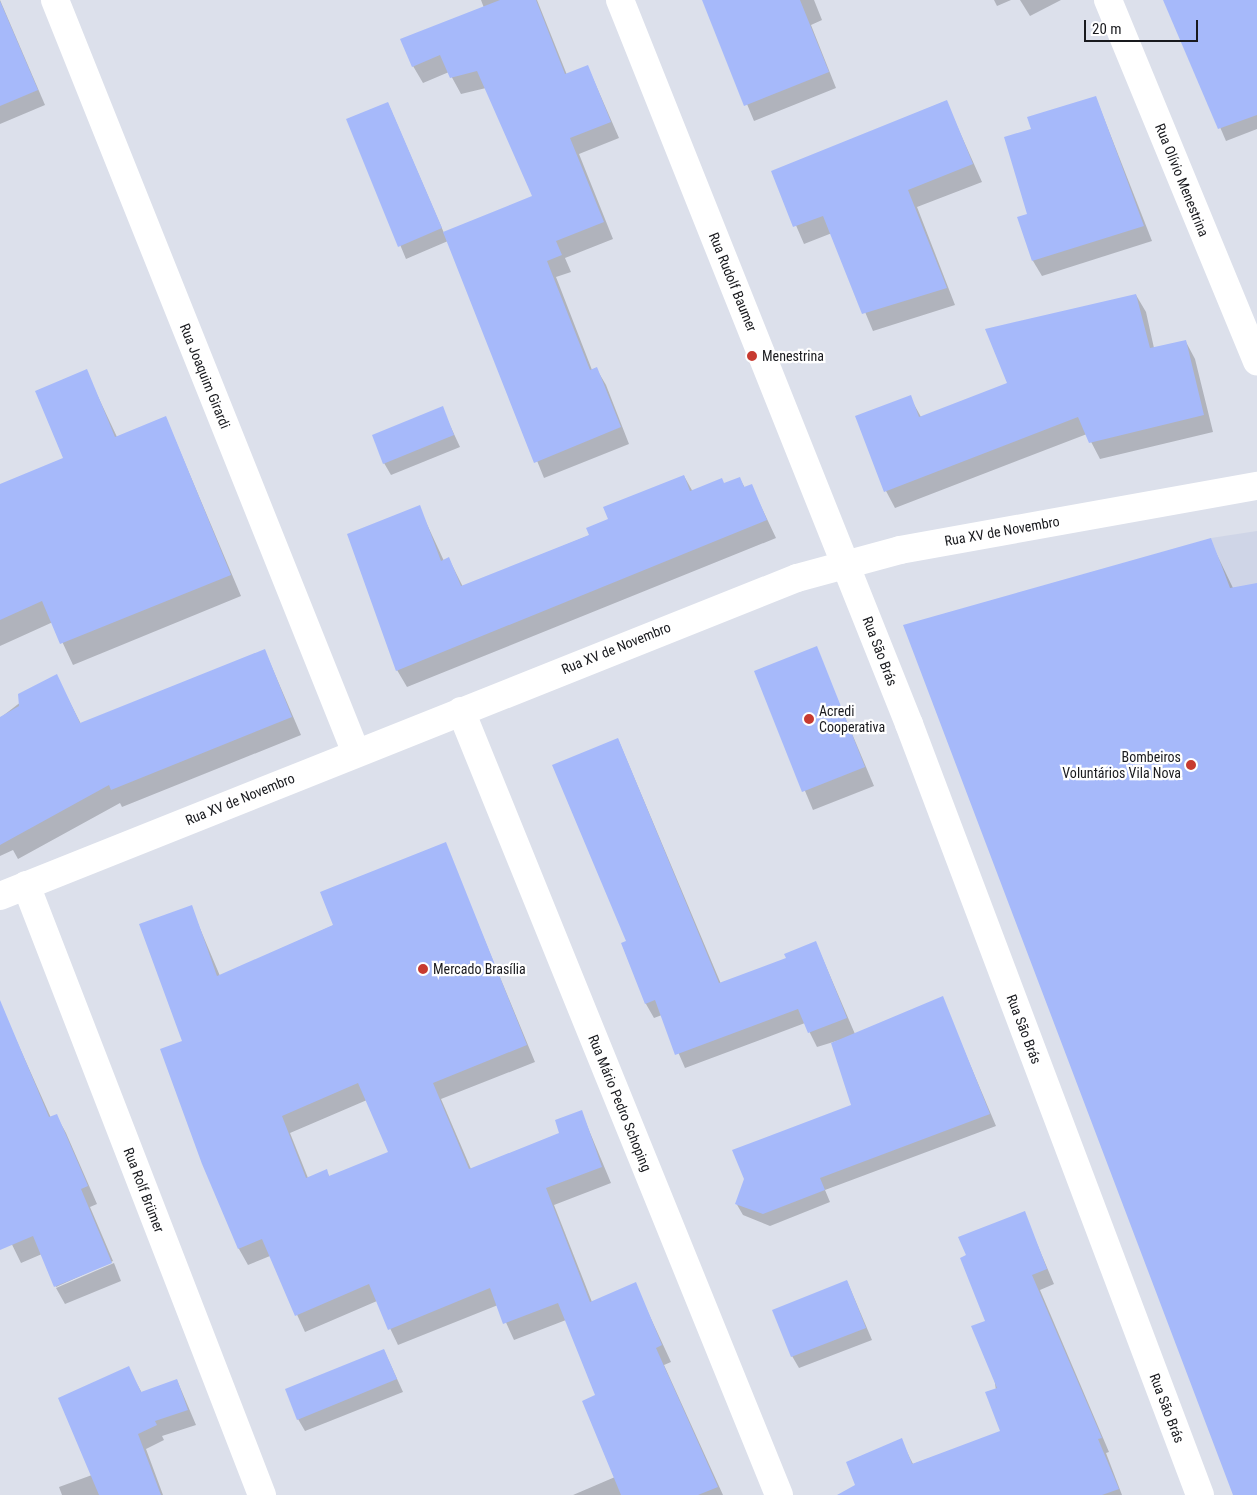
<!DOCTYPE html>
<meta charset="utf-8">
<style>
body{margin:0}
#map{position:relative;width:1257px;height:1495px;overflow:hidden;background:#dce0eb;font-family:"Roboto Condensed",sans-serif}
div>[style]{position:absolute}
.built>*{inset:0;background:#cfd5e7}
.shadow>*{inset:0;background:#0003}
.building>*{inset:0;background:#a6b9fa}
.street>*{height:28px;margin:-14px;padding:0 14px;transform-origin:14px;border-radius:14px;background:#fff}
.secondary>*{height:28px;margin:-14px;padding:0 14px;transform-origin:14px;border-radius:14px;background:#fff}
.primary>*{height:28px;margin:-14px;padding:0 14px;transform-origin:14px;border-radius:14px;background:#fff}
.dots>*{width:14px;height:14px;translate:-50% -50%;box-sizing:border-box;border:2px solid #fff;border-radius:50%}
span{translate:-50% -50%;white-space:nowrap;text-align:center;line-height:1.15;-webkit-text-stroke:4.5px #fff;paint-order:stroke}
.street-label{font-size:14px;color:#191a1e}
.poi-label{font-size:14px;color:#191a1e}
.left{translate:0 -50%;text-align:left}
.right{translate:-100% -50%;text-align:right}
.scale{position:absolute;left:1084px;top:20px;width:114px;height:22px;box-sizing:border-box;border:2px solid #191a1e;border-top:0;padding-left:6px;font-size:15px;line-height:18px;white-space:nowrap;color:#191a1e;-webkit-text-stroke:4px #fff;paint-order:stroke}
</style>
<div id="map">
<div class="built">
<i style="clip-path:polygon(1257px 531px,1257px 659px,1211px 538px)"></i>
</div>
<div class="shadow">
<i style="clip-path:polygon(0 0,45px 105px,0 124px)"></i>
<i style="clip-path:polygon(481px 0,537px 0,567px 75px,588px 67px,619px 138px,579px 154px,613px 239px,565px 258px,571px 272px,556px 277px,592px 370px,596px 368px,606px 385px,629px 444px,544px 478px,448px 241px,406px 259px,348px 119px,388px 103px,444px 233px,534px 197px,486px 88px,461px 94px,449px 72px,423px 83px,413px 66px,484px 8px)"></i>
<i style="clip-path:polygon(704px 0,814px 0,822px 20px,811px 25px,836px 88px,754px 121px)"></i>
<i style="clip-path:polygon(994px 0,1011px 0,997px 6px)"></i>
<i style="clip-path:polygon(1061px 0,1030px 16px,1020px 0)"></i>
<i style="clip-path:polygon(1165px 0,1257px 0,1257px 129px,1226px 141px)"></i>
<i style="clip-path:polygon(1096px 98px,1152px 241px,1042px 276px,1033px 261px,1032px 130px)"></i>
<i style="clip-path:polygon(946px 101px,982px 182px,917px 207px,955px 305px,873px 331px,832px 233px,804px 244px,773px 172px)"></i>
<i style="clip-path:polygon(1136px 295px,1146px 312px,1154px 348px,1186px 342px,1195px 359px,1213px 432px,1100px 459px,1087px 434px,895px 508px,886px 491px,910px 397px,921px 417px,1009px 384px)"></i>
<i style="clip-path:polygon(86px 371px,117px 437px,166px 418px,241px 596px,73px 665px,53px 622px,0 646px,0 485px,65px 459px)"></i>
<i style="clip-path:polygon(442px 408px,460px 447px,391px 475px,384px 463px)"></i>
<i style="clip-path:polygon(684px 476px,693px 492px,740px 479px,745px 488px,751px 485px,776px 538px,407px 687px,397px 670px,419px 507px,444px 561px,449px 559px,463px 587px,590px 535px)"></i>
<i style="clip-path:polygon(1210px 540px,1233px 588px,1257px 584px,1257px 1495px,1236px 1495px)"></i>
<i style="clip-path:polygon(816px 648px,874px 786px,813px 810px,755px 672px)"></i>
<i style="clip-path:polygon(265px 651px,301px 735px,122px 807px,120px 803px,18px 859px,13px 850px,0 856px,0 718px,56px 675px,81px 724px)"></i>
<i style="clip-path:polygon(618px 739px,721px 984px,788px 959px,816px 943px,855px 1034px,942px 998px,996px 1126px,825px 1190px,830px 1202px,770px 1226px,743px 1215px,736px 1203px,853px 1106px,843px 1039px,817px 1047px,805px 1023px,685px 1068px,662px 1015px,654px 1018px,646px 1004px,622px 944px,628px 942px)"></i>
<i style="clip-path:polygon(evenodd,445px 844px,535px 1062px,441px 1099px,471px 1169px,561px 1133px,581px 1111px,611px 1183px,554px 1205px,592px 1302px,635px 1284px,671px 1362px,664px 1365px,723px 1495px,573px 1495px,615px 1477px,597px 1396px,566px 1320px,514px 1340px,498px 1305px,398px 1345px,377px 1301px,305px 1332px,270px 1256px,248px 1265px,239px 1249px,203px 1164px,183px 1042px,191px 907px,220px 976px,334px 925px,445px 844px,367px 1100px,390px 1153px,330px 1177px,326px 1171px,308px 1178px,290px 1133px,367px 1100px)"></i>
<i style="clip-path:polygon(10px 1026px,51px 1118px,56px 1115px,66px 1133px,97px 1204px,90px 1207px,113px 1261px,56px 1287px,42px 1254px,21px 1263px,0 1220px,0 1030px)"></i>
<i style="clip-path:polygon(1024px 1213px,1054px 1284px,1040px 1290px,1109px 1452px,1106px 1453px,1122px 1495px,860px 1495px,901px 1440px,913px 1464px,1002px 1432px,986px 1321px)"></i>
<i style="clip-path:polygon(114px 1263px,121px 1281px,65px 1304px,56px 1288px)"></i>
<i style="clip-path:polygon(847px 1281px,872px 1340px,799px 1368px,792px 1356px)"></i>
<i style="clip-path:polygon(384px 1350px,403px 1392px,305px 1431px,298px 1419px)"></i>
<i style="clip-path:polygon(128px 1368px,142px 1393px,177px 1380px,196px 1425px,162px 1436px,164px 1440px,146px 1449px,163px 1495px,62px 1495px,59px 1487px,92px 1475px)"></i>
</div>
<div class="building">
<i style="clip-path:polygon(500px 0,536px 0,565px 74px,588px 65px,611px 122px,570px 138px,604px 222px,556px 241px,562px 255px,547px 261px,590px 370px,597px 367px,621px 427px,534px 463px,443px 232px,532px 196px,477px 71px,450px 78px,440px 55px,412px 67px,400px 39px)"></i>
<i style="clip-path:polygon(702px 0,800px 0,829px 72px,744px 106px)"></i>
<i style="clip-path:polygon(1163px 0,1257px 0,1257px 115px,1218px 129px)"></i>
<i style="clip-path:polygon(0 1px,38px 90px,0 106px)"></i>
<i style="clip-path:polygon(1096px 96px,1144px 226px,1032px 261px,1017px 217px,1027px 214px,1004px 137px,1031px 129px,1027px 117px)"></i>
<i style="clip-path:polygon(947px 100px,973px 164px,908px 190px,947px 288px,862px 314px,823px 216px,793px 227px,771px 171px)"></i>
<i style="clip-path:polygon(388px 102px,442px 228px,398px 247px,346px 119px)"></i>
<i style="clip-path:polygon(1136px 294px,1150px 348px,1186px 340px,1204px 415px,1089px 443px,1078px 417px,884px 492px,855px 416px,911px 395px,919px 417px,1007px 383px,985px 329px)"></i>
<i style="clip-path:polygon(87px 369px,115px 437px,166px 416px,231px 575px,60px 644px,42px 601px,0 620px,0 484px,63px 458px,35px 391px)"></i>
<i style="clip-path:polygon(443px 406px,454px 435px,383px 464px,372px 435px)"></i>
<i style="clip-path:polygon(684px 475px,690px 491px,722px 478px,724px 483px,740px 477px,744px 487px,752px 484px,767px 520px,396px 671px,347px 534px,420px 505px,441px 561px,449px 557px,461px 586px,589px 535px,586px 528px,608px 519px,603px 507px)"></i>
<i style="clip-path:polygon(1211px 538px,1230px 588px,1257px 583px,1257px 1495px,1233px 1495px,903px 625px)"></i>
<i style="clip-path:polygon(817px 646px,865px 767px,802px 792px,754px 671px)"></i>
<i style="clip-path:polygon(265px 649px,292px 717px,111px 790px,109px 785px,0 845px,0 717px,19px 706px,18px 694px,57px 674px,80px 723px)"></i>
<i style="clip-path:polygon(618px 738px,719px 983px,786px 958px,784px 954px,816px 941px,847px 1018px,808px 1033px,798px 1009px,675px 1055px,655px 1000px,645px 1004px,621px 943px,626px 941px,552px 765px)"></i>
<i style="clip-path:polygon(evenodd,446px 842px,527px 1045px,433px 1083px,469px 1169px,559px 1133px,555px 1120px,582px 1110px,602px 1167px,546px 1188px,590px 1302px,636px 1282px,662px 1345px,656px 1348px,718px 1487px,698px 1495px,621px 1495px,582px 1401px,595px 1395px,558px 1303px,503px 1324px,490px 1288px,388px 1330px,369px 1284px,295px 1316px,262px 1239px,238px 1249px,202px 1164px,160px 1049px,182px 1041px,139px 924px,192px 905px,217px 976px,333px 925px,320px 892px,446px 842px,358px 1083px,388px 1152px,329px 1176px,327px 1169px,306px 1178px,282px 1116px,358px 1083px)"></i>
<i style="clip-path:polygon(943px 996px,990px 1114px,820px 1178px,825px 1190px,763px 1214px,735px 1204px,744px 1179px,732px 1150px,851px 1105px,831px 1043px)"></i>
<i style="clip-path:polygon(0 1000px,49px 1117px,57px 1114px,88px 1186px,81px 1189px,112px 1263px,54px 1287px,33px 1236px,0 1250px)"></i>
<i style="clip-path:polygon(1025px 1211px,1047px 1269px,1032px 1275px,1102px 1438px,1098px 1439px,1119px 1489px,1102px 1495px,837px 1495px,855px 1485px,846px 1462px,902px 1438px,912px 1464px,1000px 1431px,985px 1392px,997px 1388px,971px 1326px,985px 1321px,960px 1258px,966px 1255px,958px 1237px)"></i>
<i style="clip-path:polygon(847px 1280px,866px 1328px,791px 1357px,772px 1310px)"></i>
<i style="clip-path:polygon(384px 1349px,397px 1379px,297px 1420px,285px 1389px)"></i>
<i style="clip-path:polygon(129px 1366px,141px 1392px,177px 1379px,188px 1410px,155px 1421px,157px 1425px,138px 1434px,161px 1495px,99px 1495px,58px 1398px)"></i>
</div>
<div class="street">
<i style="left:55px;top:0;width:811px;rotate:68.21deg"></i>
<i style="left:1108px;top:0;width:391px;rotate:67.6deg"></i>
<i style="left:461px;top:711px;width:846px;rotate:67.92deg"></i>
<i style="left:26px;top:885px;width:654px;rotate:68.85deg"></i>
</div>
<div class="secondary">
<i style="left:620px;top:0;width:780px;rotate:68.24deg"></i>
<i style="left:909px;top:724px;width:824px;rotate:69.32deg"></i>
</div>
<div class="primary">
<i style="left:0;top:896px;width:858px;rotate:-21.75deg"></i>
<i style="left:797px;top:578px;width:107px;rotate:-15.2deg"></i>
<i style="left:900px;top:550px;width:363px;rotate:-10.2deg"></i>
</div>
<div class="dots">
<i style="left:752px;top:356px;background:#c73a30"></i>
<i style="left:809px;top:719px;background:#c73a30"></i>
<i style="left:1191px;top:765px;background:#c73a30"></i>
<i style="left:423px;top:969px;background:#c73a30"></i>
</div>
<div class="street-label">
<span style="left:1182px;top:180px;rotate:68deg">Rua Olívio Menestrina</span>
<span style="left:733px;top:282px;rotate:68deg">Rua Rudolf Baumer</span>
<span style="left:205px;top:376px;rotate:68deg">Rua Joaquim Girardi</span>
<span style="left:1002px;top:531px;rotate:-10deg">Rua XV de Novembro</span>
<span style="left:616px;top:648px;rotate:-22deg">Rua XV de Novembro</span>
<span style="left:880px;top:651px;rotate:69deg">Rua São Brás</span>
<span style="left:240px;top:799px;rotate:-22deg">Rua XV de Novembro</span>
<span style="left:1024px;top:1029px;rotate:69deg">Rua São Brás</span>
<span style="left:620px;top:1103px;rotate:68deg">Rua Mário Pedro Schoping</span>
<span style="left:144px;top:1190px;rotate:69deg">Rua Rolf Brümer</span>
<span style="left:1167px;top:1408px;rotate:69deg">Rua São Brás</span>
</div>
<div class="poi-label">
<span class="left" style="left:762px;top:356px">Menestrina</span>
<span class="left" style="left:819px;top:719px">Acredi<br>Cooperativa</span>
<span class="right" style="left:1181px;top:765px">Bombeiros<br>Voluntários Vila Nova</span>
<span class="left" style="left:433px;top:969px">Mercado Brasília</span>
</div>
<div class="scale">20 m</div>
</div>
